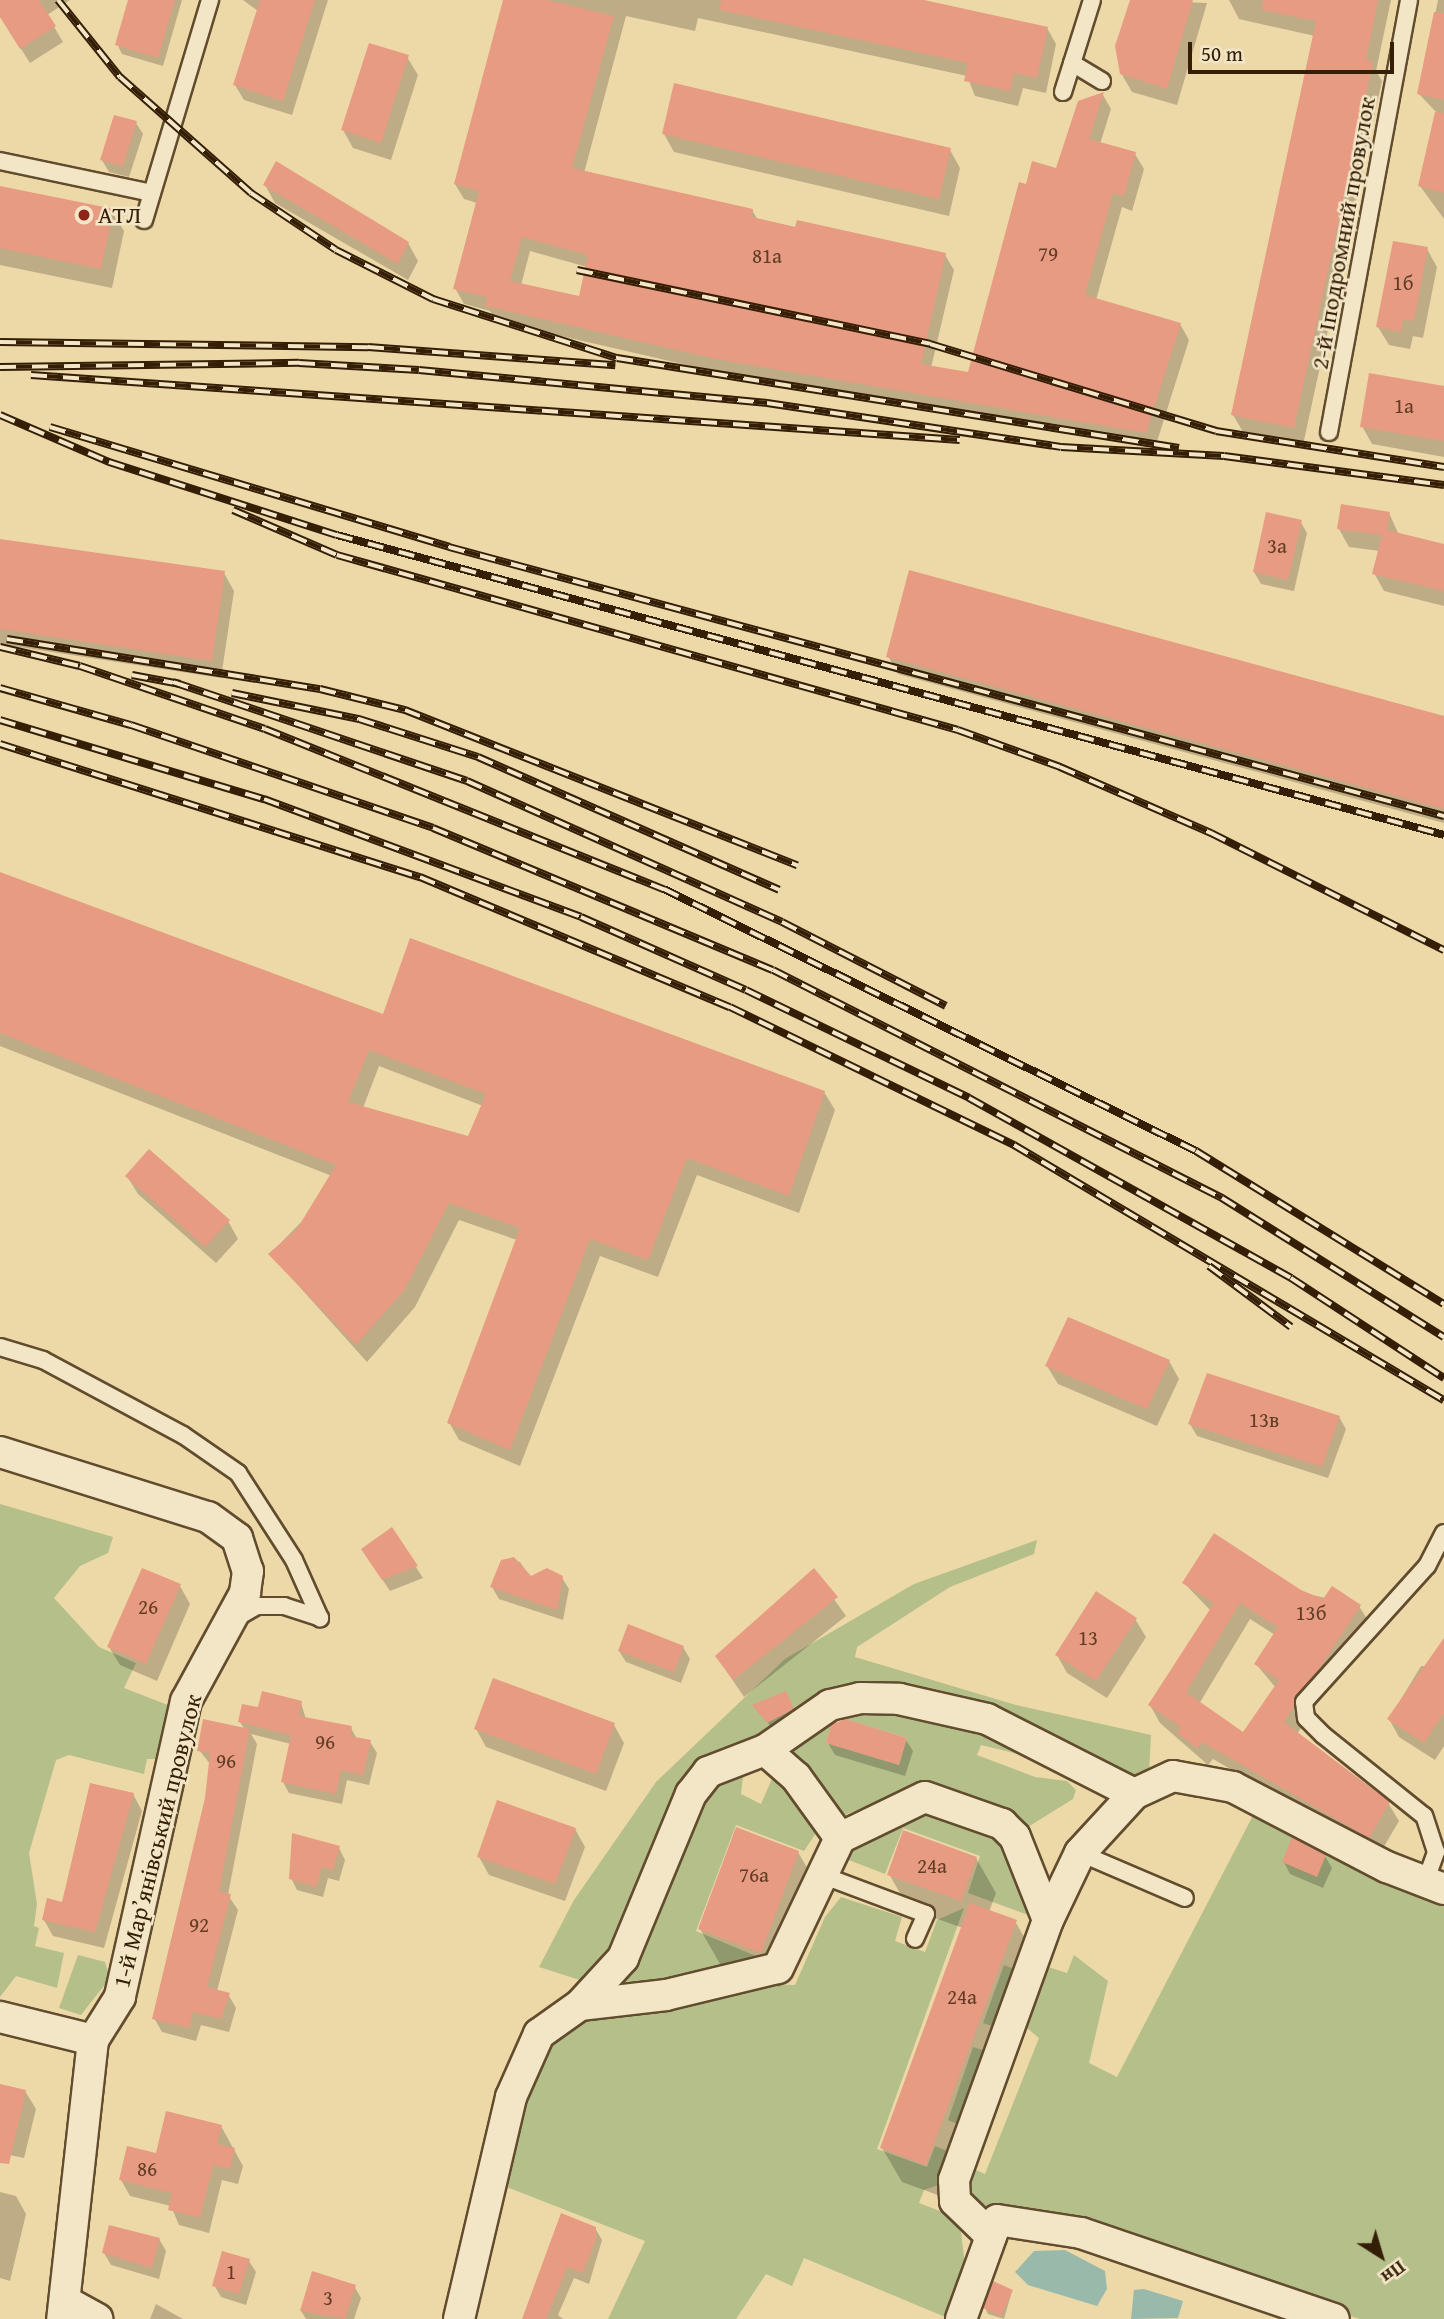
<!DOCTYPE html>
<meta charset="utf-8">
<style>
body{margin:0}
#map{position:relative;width:1444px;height:2319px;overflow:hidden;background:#edd8a8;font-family:"Gentium Book Plus",serif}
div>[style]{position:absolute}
.green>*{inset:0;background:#b5bf8a}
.water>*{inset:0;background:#99b9aa}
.shadow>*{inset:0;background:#0003}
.building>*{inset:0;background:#e79b82}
.roads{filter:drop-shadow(2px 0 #624c2e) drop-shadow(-2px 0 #624c2e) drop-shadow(0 2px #624c2e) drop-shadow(0 -2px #624c2e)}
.lane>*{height:16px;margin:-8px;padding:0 8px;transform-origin:8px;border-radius:8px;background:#f3e6c6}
.street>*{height:30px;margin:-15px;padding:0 15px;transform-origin:15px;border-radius:15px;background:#f3e6c6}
.rail>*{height:8px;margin-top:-4px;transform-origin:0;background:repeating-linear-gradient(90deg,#f3e6c6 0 16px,#341e06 0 32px);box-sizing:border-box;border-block:2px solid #341e06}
.dots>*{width:19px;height:19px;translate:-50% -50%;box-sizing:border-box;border:4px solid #f3e6c6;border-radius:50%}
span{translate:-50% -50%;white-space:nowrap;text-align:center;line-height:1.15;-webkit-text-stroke:5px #f3e6c6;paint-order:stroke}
.number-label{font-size:21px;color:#613d25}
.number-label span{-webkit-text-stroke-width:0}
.poi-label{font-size:24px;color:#341e06}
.left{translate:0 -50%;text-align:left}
.street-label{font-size:24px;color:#341e06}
.north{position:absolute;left:1346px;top:2221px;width:70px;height:70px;-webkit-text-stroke:5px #f3e6c6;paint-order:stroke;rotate:143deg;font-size:19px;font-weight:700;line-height:28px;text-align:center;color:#341e06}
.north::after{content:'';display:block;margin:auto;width:24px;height:32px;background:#341e06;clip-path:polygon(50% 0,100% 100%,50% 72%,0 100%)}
.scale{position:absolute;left:1188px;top:42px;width:206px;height:32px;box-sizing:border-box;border:4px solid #341e06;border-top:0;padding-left:9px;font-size:21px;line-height:24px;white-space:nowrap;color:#341e06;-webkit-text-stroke:5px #f3e6c6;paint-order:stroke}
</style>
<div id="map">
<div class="green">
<i style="clip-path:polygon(0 1504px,113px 1537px,108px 1553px,80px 1566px,54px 1598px,99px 1647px,136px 1663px,124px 1688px,173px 1707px,157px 1759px,147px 1759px,144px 1774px,69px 1755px,56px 1760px,29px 1853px,37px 1904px,34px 1926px,39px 1928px,35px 1946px,64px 1953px,57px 1988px,16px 1976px,0 1997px)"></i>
<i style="clip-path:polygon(1037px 1540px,1034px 1554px,950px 1587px,857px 1647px,855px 1657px,1016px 1705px,1151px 1735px,1149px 1773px,1131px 1779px,911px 1693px,759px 1738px,728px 1751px,593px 1974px,583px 1981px,539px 1967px,574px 1900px,656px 1782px,785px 1659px,914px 1584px)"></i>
<i style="clip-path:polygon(evenodd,857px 1707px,996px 1728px,1025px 1744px,1026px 1756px,981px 1745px,977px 1755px,1035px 1777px,1067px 1781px,1076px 1790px,1073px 1799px,1023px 1830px,995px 1811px,925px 1784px,839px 1817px,786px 1751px,808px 1728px,857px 1707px,834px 1716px,907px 1738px,899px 1765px,826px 1743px,834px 1716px)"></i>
<i style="clip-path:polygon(744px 1768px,741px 1794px,761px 1804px,774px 1774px,789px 1781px,818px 1830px,804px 1851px,736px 1825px,696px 1931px,763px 1959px,628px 1988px,625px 1973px,712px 1782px)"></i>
<i style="clip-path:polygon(1260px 1802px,1444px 1906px,1444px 2319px,1360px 2319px,972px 2201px,967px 2166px,985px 2174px,1039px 2038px,1021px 2023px,1042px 1965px,1067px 1973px,1074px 1955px,1108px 1981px,1089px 2063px,1117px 2077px)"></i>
<i style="clip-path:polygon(923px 1805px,997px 1829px,1031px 1916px,968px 1893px,980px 1856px,903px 1828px,885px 1874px,841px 1857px,848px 1844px)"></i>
<i style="clip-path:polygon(841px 1897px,902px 1917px,895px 1941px,925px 1952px,937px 1920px,964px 1908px,877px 2149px,927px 2167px,935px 2146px,955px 2154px,941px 2184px,924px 2190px,919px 2203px,945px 2213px,961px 2232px,965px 2265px,950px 2319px,804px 2258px,792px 2286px,766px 2274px,736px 2319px,608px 2319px,645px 2241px,504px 2186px,533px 2079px,552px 2036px,577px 2023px,748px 1984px,795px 1985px,825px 1917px)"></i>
<i style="clip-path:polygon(78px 1955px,105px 1962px,110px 1978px,81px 2015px,59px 2008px)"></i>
<i style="clip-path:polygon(1004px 1965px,1017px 1970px,995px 2027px,983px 2023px)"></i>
<i style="clip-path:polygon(973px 2047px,986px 2051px,960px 2125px,948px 2120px)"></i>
</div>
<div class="water">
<i style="clip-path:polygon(1065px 2250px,1105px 2271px,1107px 2289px,1097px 2306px,1028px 2285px,1015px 2272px,1034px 2251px)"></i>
<i style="clip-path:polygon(1144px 2289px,1183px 2301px,1178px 2318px,1131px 2319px,1134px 2290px)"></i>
</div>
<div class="shadow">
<i style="clip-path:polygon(0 0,70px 0,47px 15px,63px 42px,30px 63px,0 16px)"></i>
<i style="clip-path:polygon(130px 0,182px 0,163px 66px,122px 54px,117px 44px)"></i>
<i style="clip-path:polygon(243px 0,328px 0,292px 115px,244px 100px,235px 85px,258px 11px)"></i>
<i style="clip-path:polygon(evenodd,505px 0,916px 0,1047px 28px,1056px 44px,1046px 93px,1023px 88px,1018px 106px,975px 96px,967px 76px,698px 18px,695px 31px,626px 16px,584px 173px,752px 210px,758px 220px,945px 255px,954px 270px,931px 368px,969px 374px,1027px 186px,1058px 170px,1103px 95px,1111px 109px,1100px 144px,1135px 154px,1144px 169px,1132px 211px,1122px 207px,1096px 300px,1180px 324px,1189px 340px,1155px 448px,726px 374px,496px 321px,490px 311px,464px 304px,455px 288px,477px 203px,464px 199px,455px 184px,505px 0,530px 251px,587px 267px,580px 298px,521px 285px,530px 251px)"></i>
<i style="clip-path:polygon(1131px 0,1207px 3px,1177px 105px,1132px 92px,1121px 73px)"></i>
<i style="clip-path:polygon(1391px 0,1376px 71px,1382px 81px,1303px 445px,1243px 432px,1233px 415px,1315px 36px,1239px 19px,1229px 0)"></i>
<i style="clip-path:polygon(1438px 0,1444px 0,1444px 219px,1420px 186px,1437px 113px,1419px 94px)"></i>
<i style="clip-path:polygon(407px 57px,418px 75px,391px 160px,353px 148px,343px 130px)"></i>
<i style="clip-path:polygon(136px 123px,143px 134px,129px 177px,109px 172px,102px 160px)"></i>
<i style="clip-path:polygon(664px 134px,950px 150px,960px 168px,949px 216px,674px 152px)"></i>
<i style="clip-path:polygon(265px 185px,408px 243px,418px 261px,408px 280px,275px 203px)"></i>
<i style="clip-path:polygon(0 188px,112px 211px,124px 231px,112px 288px,0 265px)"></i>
<i style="clip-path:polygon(1427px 249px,1437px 267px,1423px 338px,1413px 336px,1410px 349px,1389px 345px,1378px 327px)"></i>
<i style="clip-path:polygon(1444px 388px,1444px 457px,1372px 444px,1362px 426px)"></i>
<i style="clip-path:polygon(1389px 513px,1399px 535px,1444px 546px,1444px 606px,1384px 591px,1374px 573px,1380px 551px,1349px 547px,1339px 529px)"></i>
<i style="clip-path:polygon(1300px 521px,1307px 533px,1294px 591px,1261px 584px,1254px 572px)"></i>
<i style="clip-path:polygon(0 540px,224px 573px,234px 591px,221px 678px,0 644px)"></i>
<i style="clip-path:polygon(888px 656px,1444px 717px,1444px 823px,898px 674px)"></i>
<i style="clip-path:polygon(evenodd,0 874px,384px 1017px,824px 1092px,835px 1110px,799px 1213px,697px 1175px,658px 1277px,600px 1256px,520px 1466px,459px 1440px,449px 1422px,517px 1240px,459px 1220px,415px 1307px,367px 1362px,270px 1254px,309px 1214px,332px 1176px,0 1046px,0 874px,379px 1066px,483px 1106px,469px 1138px,363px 1108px,379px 1066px)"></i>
<i style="clip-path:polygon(127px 1176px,228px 1221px,238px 1239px,216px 1263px,138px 1194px)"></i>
<i style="clip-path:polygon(1169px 1361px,1179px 1379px,1157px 1426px,1058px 1384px,1047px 1366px)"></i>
<i style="clip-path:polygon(1294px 1401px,1339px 1417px,1346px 1429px,1328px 1478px,1197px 1436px,1190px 1424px)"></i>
<i style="clip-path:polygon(392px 1530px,423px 1578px,390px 1591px,370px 1561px)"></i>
<i style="clip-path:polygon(508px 1559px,520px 1562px,531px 1578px,562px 1578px,569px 1589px,563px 1620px,499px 1599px,492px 1587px)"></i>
<i style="clip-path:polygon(814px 1571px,846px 1616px,744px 1697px,717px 1657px)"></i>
<i style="clip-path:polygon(evenodd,1184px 1583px,1300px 1592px,1359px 1606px,1370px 1624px,1297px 1734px,1388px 1803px,1399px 1821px,1379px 1855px,1213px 1759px,1208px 1765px,1160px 1723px,1150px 1705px,1211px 1611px,1184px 1583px,1250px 1619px,1275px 1635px,1256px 1664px,1276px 1688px,1243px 1735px,1199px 1704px,1250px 1619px)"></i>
<i style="clip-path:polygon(180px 1586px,190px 1604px,157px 1681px,120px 1665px,109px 1647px)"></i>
<i style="clip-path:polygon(1135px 1619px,1146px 1637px,1107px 1698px,1067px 1673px,1057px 1655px)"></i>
<i style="clip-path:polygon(683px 1647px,690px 1659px,681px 1683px,626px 1662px,619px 1651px)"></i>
<i style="clip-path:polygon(1421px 1666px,1444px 1668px,1444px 1746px,1435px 1760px,1399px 1737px,1389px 1719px)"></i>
<i style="clip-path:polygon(788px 1698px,795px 1715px,771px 1727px,758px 1710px)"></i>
<i style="clip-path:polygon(301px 1703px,306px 1719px,351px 1728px,357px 1739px,370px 1742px,377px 1753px,369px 1785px,347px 1780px,342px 1804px,289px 1793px,283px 1782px,291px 1744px,251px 1734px,257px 1744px,228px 1895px,238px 1910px,217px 1991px,228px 1994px,236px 2008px,229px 2032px,201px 2025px,196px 2041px,162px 2032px,154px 2018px,207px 1798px,211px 1765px,199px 1750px,245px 1730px,240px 1722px,259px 1709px)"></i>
<i style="clip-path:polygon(614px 1725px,624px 1743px,606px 1791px,486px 1747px,476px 1729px)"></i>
<i style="clip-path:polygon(906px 1740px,913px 1751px,905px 1776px,835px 1755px,828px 1743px)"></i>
<i style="clip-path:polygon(133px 1794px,142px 1811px,104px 1948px,53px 1936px,44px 1920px,63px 1904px)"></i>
<i style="clip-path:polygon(575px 1829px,585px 1847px,565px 1901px,489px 1875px,479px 1857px)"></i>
<i style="clip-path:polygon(339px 1848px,345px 1860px,339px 1881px,328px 1878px,323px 1897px,297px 1890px,291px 1878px)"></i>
<i style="clip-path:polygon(798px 1852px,818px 1887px,780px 1987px,720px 1964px,700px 1929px)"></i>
<i style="clip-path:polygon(1325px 1856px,1332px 1868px,1323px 1888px,1290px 1874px,1284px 1862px)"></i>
<i style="clip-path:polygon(976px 1858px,996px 1893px,989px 1912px,1015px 1921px,1035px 1956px,946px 2198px,902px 2182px,882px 2148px,963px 1928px,909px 1909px,889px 1874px)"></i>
<i style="clip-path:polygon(0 2085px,25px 2091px,36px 2109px,24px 2158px,0 2153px)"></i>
<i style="clip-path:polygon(221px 2126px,243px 2166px,238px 2184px,222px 2180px,209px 2233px,179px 2225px,171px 2206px,130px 2196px,121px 2180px)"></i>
<i style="clip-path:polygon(0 2192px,16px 2196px,26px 2214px,10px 2281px,0 2278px)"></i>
<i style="clip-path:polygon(595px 2228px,602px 2240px,589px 2284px,574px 2278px,558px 2315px,563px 2319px,524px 2319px)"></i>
<i style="clip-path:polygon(159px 2239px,166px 2251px,159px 2279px,111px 2265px,104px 2253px)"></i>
<i style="clip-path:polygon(249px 2261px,256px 2272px,246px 2305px,221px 2297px,214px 2285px)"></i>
<i style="clip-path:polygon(354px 2286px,361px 2298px,354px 2319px,306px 2319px,301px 2311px)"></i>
<i style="clip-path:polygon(1012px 2291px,1004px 2319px,988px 2314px,985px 2308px)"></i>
<i style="clip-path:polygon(156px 2304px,183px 2319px,150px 2319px)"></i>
</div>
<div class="building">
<i style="clip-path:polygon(0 0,39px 0,56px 26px,20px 49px,0 17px)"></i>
<i style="clip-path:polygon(128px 0,175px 0,158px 58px,115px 45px)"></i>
<i style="clip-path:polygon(260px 0,315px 0,283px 101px,233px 85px)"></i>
<i style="clip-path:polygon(evenodd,503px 0,547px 0,614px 16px,572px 168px,753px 209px,752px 217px,795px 227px,797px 220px,946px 253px,921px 364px,968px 372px,1019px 182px,1026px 184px,1032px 161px,1056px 168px,1078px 101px,1104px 92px,1089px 139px,1136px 152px,1124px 196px,1113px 193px,1085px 295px,1181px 323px,1146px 433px,716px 359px,485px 306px,487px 297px,453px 289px,479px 191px,454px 184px,503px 0,522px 237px,588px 255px,579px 296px,510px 281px,522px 237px)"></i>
<i style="clip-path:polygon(721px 0,924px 0,1048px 27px,1037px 78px,1014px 73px,1010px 91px,964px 81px,968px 63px,720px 10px)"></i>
<i style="clip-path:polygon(1130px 0,1193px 0,1167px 89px,1120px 74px,1115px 46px)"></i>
<i style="clip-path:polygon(1263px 0,1378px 0,1366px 60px,1373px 62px,1294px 428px,1231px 415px,1316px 21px,1262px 10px)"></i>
<i style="clip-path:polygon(1434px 12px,1444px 13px,1444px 100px,1417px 94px)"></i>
<i style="clip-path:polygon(369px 43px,409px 55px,381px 143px,341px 130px)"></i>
<i style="clip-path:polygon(674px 83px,951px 148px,939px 199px,662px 134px)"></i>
<i style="clip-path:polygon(1435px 112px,1444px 113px,1444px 193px,1418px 186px)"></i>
<i style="clip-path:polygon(114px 115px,137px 121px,123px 166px,100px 160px)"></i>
<i style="clip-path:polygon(276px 161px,409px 242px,398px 264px,263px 185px)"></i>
<i style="clip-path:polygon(0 186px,114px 209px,101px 269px,0 248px)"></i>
<i style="clip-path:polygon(1393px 241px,1428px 247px,1414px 321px,1403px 319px,1401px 332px,1376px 327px)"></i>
<i style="clip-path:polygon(1369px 373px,1444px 386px,1444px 441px,1360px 427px)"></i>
<i style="clip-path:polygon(1341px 504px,1390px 512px,1387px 530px,1444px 544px,1444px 591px,1372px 574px,1382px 535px,1337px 529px)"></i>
<i style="clip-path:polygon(1266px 512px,1302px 520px,1288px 580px,1253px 572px)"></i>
<i style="clip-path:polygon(0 539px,225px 571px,212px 661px,0 629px)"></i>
<i style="clip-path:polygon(909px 570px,1444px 716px,1444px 809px,886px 657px)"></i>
<i style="clip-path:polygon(evenodd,0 872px,383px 1014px,410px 938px,825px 1091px,789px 1196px,687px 1158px,648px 1260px,590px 1239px,510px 1450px,447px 1423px,520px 1228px,449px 1203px,405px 1289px,356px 1345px,268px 1254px,297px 1229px,336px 1165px,0 1033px,0 872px,369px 1050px,486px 1094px,468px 1136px,348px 1102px,369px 1050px)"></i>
<i style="clip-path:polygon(149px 1149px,230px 1220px,205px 1247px,125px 1176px)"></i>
<i style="clip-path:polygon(1068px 1317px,1170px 1360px,1147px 1409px,1045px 1366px)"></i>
<i style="clip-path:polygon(1207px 1373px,1340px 1416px,1322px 1467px,1188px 1424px)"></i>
<i style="clip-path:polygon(392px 1527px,418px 1566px,382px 1580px,361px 1549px)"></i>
<i style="clip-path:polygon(evenodd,1214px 1533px,1301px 1590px,1323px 1599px,1332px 1586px,1361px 1605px,1284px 1722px,1390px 1802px,1369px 1838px,1202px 1742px,1197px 1748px,1177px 1733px,1181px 1727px,1148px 1705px,1214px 1603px,1182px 1583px,1214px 1533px,1240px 1603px,1278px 1627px,1254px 1664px,1279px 1680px,1243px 1732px,1186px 1692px,1240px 1603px)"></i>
<i style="clip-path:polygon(514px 1557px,531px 1576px,547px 1568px,563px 1576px,557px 1610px,490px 1587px,501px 1560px)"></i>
<i style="clip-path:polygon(142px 1568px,181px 1584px,146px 1664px,107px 1647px)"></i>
<i style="clip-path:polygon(814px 1568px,838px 1597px,733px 1680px,715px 1656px)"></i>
<i style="clip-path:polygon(1096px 1591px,1137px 1618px,1096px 1681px,1055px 1655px)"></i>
<i style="clip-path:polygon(628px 1624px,684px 1646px,674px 1672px,618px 1651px)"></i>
<i style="clip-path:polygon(1444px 1638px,1444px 1713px,1424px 1743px,1387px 1719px)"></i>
<i style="clip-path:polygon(493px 1678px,615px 1723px,596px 1774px,474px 1729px)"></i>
<i style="clip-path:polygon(262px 1691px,302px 1701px,299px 1716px,352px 1726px,350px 1736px,371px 1740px,363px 1775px,341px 1770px,336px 1794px,281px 1782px,291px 1735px,238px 1722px,242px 1704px,258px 1707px)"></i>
<i style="clip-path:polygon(786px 1691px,794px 1709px,767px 1723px,752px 1705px)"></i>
<i style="clip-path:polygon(203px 1719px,250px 1729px,219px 1892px,231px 1894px,207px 1987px,230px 1993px,221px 2019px,193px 2012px,189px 2028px,152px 2019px,205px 1798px,210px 1753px,197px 1751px)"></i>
<i style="clip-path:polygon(845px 1719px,907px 1738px,899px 1765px,826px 1743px,831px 1725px)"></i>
<i style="clip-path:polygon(90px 1783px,134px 1793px,95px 1932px,42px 1920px,47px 1898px,62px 1902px)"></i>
<i style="clip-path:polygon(497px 1800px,576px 1828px,555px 1884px,477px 1857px)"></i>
<i style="clip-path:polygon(736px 1827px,799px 1851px,761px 1953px,698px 1929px)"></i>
<i style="clip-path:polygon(903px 1830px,977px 1857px,961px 1901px,887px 1875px)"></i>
<i style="clip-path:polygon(292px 1833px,340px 1846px,333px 1870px,322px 1867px,316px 1887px,289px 1879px)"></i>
<i style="clip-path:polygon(1292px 1837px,1326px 1855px,1317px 1877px,1282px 1862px)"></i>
<i style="clip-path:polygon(970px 1903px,1017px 1920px,926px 2165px,880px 2148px)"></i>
<i style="clip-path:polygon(0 2084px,26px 2090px,9px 2164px,0 2163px)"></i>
<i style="clip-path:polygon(166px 2111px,222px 2125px,217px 2144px,235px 2148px,230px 2169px,213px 2165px,200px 2218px,168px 2210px,172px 2193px,119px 2180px,127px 2146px,156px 2153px)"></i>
<i style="clip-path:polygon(561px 2213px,596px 2227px,596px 2239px,583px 2273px,567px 2267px,546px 2319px,522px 2319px)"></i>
<i style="clip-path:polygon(109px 2225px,160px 2238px,152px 2268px,102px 2253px)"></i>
<i style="clip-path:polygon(222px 2251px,250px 2259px,239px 2294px,212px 2286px)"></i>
<i style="clip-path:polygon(312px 2271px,356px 2285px,345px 2319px,300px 2311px)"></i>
<i style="clip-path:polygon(993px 2281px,1013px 2290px,1001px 2316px,983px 2308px)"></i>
</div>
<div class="roads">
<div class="lane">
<i style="left:1072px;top:63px;width:35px;rotate:31deg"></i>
<i style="left:1063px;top:92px;width:96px;rotate:-72.5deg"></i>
<i style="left:0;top:161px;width:155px;rotate:11.9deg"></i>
<i style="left:144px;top:220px;width:230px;rotate:-73.3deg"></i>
<i style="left:1329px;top:432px;width:439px;rotate:-79.5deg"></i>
<i style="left:0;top:1347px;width:45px;rotate:16.8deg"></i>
<i style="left:43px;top:1360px;width:159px;rotate:28.2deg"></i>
<i style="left:183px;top:1435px;width:67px;rotate:34.6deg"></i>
<i style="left:238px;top:1473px;width:103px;rotate:57.2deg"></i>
<i style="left:294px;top:1560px;width:64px;rotate:65.9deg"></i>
<i style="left:236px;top:1618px;width:24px;rotate:-30deg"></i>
<i style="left:257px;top:1606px;width:27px"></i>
<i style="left:284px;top:1606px;width:38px;rotate:18deg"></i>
<i style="left:1080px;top:1853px;width:114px;rotate:23.2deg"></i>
<i style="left:819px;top:1874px;width:114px;rotate:20.5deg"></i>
<i style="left:926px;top:1914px;width:27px;rotate:114deg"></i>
<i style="left:1427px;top:1877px;width:27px;rotate:-70deg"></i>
<i style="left:1436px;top:1852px;width:38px;rotate:-108deg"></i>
<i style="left:1424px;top:1816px;width:129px;rotate:-141.3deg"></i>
<i style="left:1323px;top:1735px;width:24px;rotate:-135deg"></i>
<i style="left:1306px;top:1718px;width:16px;rotate:-97deg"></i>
<i style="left:1304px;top:1702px;width:183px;rotate:-47.9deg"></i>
<i style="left:1427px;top:1566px;width:37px;rotate:-63deg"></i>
</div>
<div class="street">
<i style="left:0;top:1452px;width:218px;rotate:17.4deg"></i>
<i style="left:208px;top:1517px;width:36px;rotate:36deg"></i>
<i style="left:237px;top:1538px;width:35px;rotate:72deg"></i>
<i style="left:248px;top:1571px;width:22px;rotate:98deg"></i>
<i style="left:245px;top:1593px;width:123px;rotate:118.6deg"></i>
<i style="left:186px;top:1701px;width:303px;rotate:102.6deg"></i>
<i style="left:120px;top:1997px;width:51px;rotate:122.1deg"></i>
<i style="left:93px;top:2040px;width:281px;rotate:96.3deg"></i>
<i style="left:765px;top:1750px;width:41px;rotate:41.1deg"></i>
<i style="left:796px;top:1777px;width:75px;rotate:54.2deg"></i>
<i style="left:1048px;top:1920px;width:74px;rotate:-64.5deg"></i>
<i style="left:1080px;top:1853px;width:80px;rotate:-47.5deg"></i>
<i style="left:580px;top:2005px;width:64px;rotate:-47.5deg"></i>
<i style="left:623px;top:1958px;width:178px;rotate:-67.5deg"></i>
<i style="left:691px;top:1794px;width:28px;rotate:-52deg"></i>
<i style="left:708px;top:1772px;width:61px;rotate:-21.1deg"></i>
<i style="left:765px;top:1750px;width:79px;rotate:-34.7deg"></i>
<i style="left:830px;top:1705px;width:31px;rotate:-13deg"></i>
<i style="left:860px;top:1698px;width:39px;rotate:1deg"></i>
<i style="left:899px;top:1699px;width:90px;rotate:12.8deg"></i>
<i style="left:987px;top:1719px;width:165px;rotate:27deg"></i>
<i style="left:1134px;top:1794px;width:43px;rotate:-24.8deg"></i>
<i style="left:1173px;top:1776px;width:61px;rotate:10.4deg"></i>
<i style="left:1233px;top:1787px;width:174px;rotate:27.5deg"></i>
<i style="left:1387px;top:1867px;width:61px;rotate:21.1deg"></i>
<i style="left:0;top:2017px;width:96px;rotate:13.9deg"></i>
<i style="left:65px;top:2301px;width:37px;rotate:29deg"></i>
<i style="left:459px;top:2319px;width:228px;rotate:-76.8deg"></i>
<i style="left:511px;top:2097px;width:69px;rotate:-66deg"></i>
<i style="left:539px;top:2034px;width:50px;rotate:-35.3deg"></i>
<i style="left:580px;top:2005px;width:87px;rotate:-6.6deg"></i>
<i style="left:666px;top:1995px;width:115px;rotate:-13.6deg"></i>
<i style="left:778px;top:1968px;width:144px;rotate:-64.5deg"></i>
<i style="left:840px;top:1838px;width:94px;rotate:-25.8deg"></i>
<i style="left:925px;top:1797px;width:82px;rotate:19.3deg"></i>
<i style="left:1002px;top:1824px;width:18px;rotate:45deg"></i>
<i style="left:1015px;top:1837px;width:89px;rotate:68.3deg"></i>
<i style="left:1048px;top:1920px;width:276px;rotate:109.9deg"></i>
<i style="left:954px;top:2180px;width:21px;rotate:87deg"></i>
<i style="left:955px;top:2201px;width:50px;rotate:44.2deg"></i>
<i style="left:961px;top:2319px;width:105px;rotate:-70deg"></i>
<i style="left:997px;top:2220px;width:85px;rotate:8.8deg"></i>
<i style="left:1081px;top:2233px;width:267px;rotate:18.8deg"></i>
</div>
</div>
<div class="rail">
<i style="left:58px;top:0;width:99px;rotate:51.2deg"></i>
<i style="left:120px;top:77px;width:175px;rotate:41.5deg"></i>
<i style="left:251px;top:193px;width:102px;rotate:33.8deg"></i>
<i style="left:336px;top:250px;width:109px;rotate:26.8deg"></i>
<i style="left:433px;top:299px;width:193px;rotate:17.8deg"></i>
<i style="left:617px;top:358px;width:569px;rotate:9.1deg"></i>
<i style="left:577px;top:270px;width:361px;rotate:11.8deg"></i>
<i style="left:930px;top:344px;width:299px;rotate:16.9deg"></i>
<i style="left:1216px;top:431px;width:231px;rotate:9deg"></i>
<i style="left:0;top:342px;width:368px;rotate:0.8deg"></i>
<i style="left:368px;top:347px;width:248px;rotate:4.2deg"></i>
<i style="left:0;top:367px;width:299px;rotate:-0.8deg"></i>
<i style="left:299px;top:363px;width:120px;rotate:3.3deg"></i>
<i style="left:419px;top:370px;width:350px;rotate:5.4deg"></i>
<i style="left:767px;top:403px;width:297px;rotate:8.5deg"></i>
<i style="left:1061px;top:447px;width:163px;rotate:3.2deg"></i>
<i style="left:1224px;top:456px;width:222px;rotate:7.5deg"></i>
<i style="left:31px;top:375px;width:931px;rotate:4deg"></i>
<i style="left:0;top:415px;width:119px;rotate:23.3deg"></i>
<i style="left:109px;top:462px;width:239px;rotate:17.8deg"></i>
<i style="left:337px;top:535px;width:1147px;rotate:15.16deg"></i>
<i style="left:50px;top:427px;width:417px;rotate:16.7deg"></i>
<i style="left:449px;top:547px;width:1031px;rotate:15.13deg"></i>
<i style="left:233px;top:510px;width:113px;rotate:23.4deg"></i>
<i style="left:337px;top:555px;width:645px;rotate:15.74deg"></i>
<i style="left:958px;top:730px;width:109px;rotate:19.9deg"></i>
<i style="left:1060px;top:767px;width:165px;rotate:23.6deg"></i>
<i style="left:1211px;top:833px;width:261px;rotate:26.7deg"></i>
<i style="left:7px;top:639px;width:317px;rotate:9.1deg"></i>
<i style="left:320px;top:689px;width:88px;rotate:13.9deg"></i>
<i style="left:405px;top:710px;width:422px;rotate:21.6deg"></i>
<i style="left:0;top:647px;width:82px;rotate:13.4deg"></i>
<i style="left:80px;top:666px;width:195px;rotate:18.8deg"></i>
<i style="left:265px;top:729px;width:430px;rotate:21.9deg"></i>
<i style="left:664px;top:889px;width:593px;rotate:26.22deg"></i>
<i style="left:1196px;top:1151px;width:291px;rotate:31.7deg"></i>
<i style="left:132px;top:675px;width:49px;rotate:10.6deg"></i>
<i style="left:173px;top:682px;width:310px;rotate:18.6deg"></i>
<i style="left:467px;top:781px;width:345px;rotate:24.1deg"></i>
<i style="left:782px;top:922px;width:184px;rotate:27.1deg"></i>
<i style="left:0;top:688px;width:136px;rotate:15.8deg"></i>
<i style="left:131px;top:725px;width:319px;rotate:18.8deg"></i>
<i style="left:433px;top:828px;width:368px;rotate:22.7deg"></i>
<i style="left:773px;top:970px;width:504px;rotate:26.92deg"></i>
<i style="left:1222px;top:1198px;width:262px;rotate:32.1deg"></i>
<i style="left:232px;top:693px;width:130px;rotate:11.6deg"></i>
<i style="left:359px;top:719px;width:125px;rotate:17.7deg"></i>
<i style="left:478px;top:757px;width:329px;rotate:23.8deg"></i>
<i style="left:0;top:720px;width:276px;rotate:16.7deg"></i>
<i style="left:264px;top:799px;width:338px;rotate:20.4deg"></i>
<i style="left:581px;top:917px;width:180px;rotate:23.9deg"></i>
<i style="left:746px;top:990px;width:248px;rotate:25.8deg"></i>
<i style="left:969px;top:1098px;width:369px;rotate:29.2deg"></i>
<i style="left:1291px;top:1278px;width:183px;rotate:33.2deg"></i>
<i style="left:0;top:744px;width:441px;rotate:17.6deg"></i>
<i style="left:420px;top:877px;width:336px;rotate:22.8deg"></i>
<i style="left:730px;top:1007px;width:316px;rotate:25.9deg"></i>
<i style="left:1014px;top:1145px;width:500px;rotate:30.7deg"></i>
<i style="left:1209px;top:1266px;width:102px;rotate:36.6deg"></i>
</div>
<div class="dots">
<i style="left:84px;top:215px;background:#8f2418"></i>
</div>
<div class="number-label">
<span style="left:1048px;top:254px">79</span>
<span style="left:767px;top:256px">81а</span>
<span style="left:1403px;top:283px">1б</span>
<span style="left:1404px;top:406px">1а</span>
<span style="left:1277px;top:546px">3а</span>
<span style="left:1264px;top:1420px">13в</span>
<span style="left:148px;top:1607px">26</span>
<span style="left:1311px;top:1613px">13б</span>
<span style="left:1088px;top:1638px">13</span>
<span style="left:325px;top:1742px">96</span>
<span style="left:226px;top:1761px">96</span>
<span style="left:932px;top:1866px">24а</span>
<span style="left:754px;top:1875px">76а</span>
<span style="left:199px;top:1925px">92</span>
<span style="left:962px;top:1997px">24а</span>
<span style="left:147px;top:2169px">86</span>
<span style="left:231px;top:2272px">1</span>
<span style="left:328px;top:2298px">3</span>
</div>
<div class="poi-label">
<span class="left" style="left:98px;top:215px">АТЛ</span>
</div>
<div class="street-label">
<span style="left:1343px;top:233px;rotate:-80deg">2-й Іподромний провулок</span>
<span style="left:157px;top:1841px;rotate:-76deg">1-й Марʼянівський провулок</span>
</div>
<div class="north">Пн</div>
<div class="scale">50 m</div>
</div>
